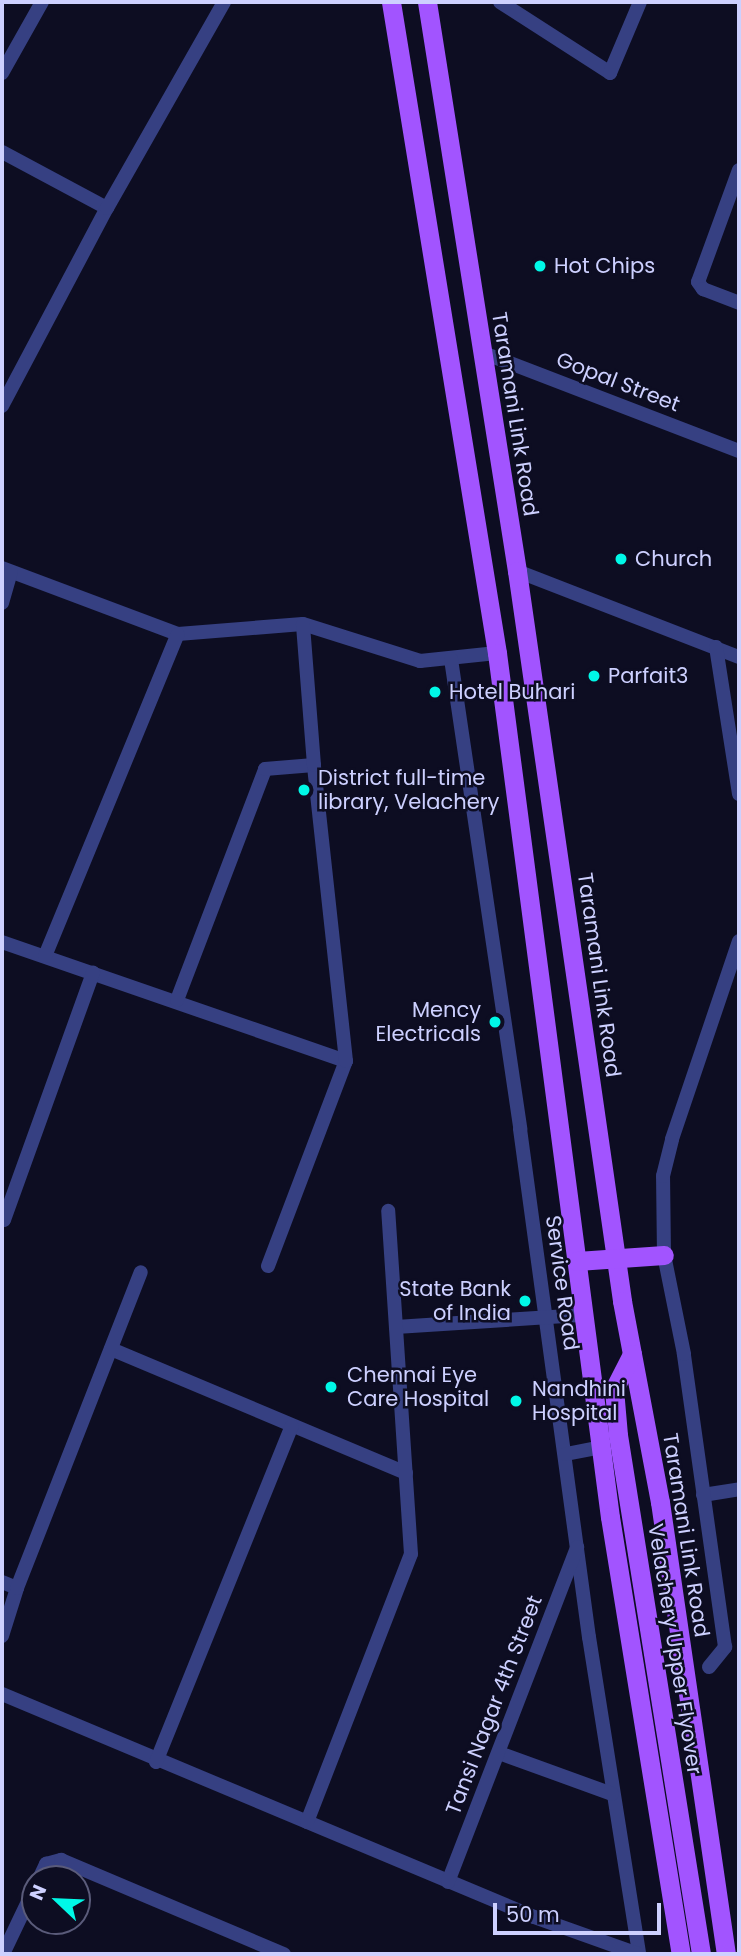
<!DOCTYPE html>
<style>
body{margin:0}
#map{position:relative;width:741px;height:1956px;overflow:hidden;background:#0d0d22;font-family:Poppins,sans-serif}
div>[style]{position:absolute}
.minor>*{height:14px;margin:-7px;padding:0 7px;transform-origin:7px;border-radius:7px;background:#364082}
.primary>*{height:19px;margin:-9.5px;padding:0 9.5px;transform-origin:9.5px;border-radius:9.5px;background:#a254ff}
.dots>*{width:19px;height:19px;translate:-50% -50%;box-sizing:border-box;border:4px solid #0d0d22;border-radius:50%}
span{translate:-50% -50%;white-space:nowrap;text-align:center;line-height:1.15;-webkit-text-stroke:5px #0d0d22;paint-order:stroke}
.poi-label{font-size:21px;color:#cdd0ff}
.left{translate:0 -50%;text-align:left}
.right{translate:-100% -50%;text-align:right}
.street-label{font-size:21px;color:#cdd0ff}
.frame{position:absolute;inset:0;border:4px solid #cdd0ff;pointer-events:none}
.north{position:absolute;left:21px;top:1865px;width:70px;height:70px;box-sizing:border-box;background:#0d0d22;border:2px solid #5a5b7a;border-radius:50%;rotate:293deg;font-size:19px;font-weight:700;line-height:28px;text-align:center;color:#cdd0ff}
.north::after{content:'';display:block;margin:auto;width:24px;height:32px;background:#00f8e7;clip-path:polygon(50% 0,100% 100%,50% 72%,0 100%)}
.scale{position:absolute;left:493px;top:1903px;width:168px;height:32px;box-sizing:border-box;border:4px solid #cdd0ff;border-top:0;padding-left:9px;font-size:21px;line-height:24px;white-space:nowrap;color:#cdd0ff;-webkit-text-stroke:5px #0d0d22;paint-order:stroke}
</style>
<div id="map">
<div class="minor">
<i style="left:500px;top:2px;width:131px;rotate:32.8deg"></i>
<i style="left:610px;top:73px;width:77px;rotate:-67.1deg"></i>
<i style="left:2px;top:73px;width:81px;rotate:-60.6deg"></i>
<i style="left:2px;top:152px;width:119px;rotate:28.1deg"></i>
<i style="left:739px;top:170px;width:119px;rotate:110.1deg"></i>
<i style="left:698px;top:282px;width:9px;rotate:54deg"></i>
<i style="left:703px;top:289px;width:39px;rotate:21deg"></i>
<i style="left:481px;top:352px;width:276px;rotate:21deg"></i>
<i style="left:2px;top:406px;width:224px;rotate:-62.1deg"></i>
<i style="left:107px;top:208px;width:237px;rotate:-60.4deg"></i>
<i style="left:2px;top:568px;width:188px;rotate:20.6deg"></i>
<i style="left:178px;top:634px;width:125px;rotate:-4.6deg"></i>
<i style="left:303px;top:624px;width:123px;rotate:17.5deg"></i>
<i style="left:420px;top:661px;width:77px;rotate:-5.9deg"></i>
<i style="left:517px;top:571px;width:238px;rotate:21.2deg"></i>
<i style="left:2px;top:603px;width:32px;rotate:-74deg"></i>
<i style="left:716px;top:647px;width:149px;rotate:81.1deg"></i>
<i style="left:451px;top:659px;width:475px;rotate:81.6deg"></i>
<i style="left:520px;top:1129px;width:513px;rotate:82.27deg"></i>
<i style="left:589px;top:1637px;width:321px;rotate:81deg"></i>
<i style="left:2px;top:942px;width:364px;rotate:19.1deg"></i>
<i style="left:45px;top:956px;width:348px;rotate:-67.6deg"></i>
<i style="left:177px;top:1000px;width:247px;rotate:-69.1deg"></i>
<i style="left:265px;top:769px;width:49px;rotate:-4.7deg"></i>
<i style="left:2px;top:1219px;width:2px;rotate:27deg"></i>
<i style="left:4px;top:1220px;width:263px;rotate:-70.2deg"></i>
<i style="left:268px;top:1266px;width:219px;rotate:-69.2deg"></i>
<i style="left:346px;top:1061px;width:298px;rotate:-96.2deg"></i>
<i style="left:314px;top:765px;width:141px;rotate:-94.5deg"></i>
<i style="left:396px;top:1327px;width:188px;rotate:-3.7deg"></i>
<i style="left:111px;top:1349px;width:320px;rotate:22.8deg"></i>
<i style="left:566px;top:1454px;width:36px;rotate:-11deg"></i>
<i style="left:703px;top:1495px;width:36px;rotate:-9deg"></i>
<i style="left:2px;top:1582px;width:16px;rotate:22deg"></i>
<i style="left:2px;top:1636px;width:50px;rotate:-72.6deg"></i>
<i style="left:17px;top:1588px;width:339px;rotate:-68.6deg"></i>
<i style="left:709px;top:1667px;width:26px;rotate:-51deg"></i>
<i style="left:725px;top:1647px;width:296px;rotate:-98deg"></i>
<i style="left:684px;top:1354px;width:101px;rotate:-101.4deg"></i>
<i style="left:664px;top:1255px;width:79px;rotate:-90.7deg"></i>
<i style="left:663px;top:1176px;width:38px;rotate:-76deg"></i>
<i style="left:672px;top:1139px;width:209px;rotate:-71.3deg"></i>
<i style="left:2px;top:1694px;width:577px;rotate:22.74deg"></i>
<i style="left:534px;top:1917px;width:110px;rotate:19.6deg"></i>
<i style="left:499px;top:1753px;width:120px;rotate:19.9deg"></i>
<i style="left:156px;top:1762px;width:362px;rotate:-68deg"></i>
<i style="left:307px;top:1822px;width:287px;rotate:-68.8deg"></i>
<i style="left:411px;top:1554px;width:344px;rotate:-93.8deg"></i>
<i style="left:39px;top:1879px;width:17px;rotate:-65deg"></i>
<i style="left:46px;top:1864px;width:16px;rotate:-15deg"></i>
<i style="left:61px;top:1860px;width:242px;rotate:22.9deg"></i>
<i style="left:448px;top:1882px;width:359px;rotate:-68.9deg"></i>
<i style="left:3px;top:1954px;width:74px;rotate:-64.5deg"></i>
</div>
<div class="primary">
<i style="left:391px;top:2px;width:660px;rotate:80.75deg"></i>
<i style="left:497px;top:653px;width:871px;rotate:82.55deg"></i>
<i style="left:610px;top:1517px;width:443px;rotate:80.8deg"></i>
<i style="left:427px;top:2px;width:576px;rotate:81.01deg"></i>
<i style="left:517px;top:571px;width:738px;rotate:81.81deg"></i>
<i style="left:622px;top:1301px;width:205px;rotate:79.3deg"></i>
<i style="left:660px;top:1502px;width:457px;rotate:81.7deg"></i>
<i style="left:577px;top:1261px;width:87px;rotate:-3.9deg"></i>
<i style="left:632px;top:1354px;width:39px;rotate:117deg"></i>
<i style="left:614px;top:1389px;width:46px;rotate:85deg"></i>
<i style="left:618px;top:1435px;width:526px;rotate:80.91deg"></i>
</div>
<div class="dots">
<i style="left:540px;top:266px;background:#00f8e7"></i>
<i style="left:621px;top:559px;background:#00f8e7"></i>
<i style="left:594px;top:676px;background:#00f8e7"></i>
<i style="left:435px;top:692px;background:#00f8e7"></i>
<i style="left:304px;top:790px;background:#00f8e7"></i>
<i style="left:495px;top:1022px;background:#00f8e7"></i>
<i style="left:525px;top:1301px;background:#00f8e7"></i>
<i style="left:331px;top:1387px;background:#00f8e7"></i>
<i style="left:516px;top:1401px;background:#00f8e7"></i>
</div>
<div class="poi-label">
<span class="left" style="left:554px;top:266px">Hot Chips</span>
<span class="left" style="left:635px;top:559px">Church</span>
<span class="left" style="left:608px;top:676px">Parfait3</span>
<span class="left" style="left:449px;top:692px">Hotel Buhari</span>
<span class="left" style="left:318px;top:790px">District full-time<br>library, Velachery</span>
<span class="right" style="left:481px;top:1022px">Mency<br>Electricals</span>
<span class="right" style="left:511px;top:1301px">State Bank<br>of India</span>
<span class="left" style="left:347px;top:1387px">Chennai Eye<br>Care Hospital</span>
<span class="left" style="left:532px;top:1401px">Nandhini<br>Hospital</span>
</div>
<div class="street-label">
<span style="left:618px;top:382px;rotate:21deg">Gopal Street</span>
<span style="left:515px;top:414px;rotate:81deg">Taramani Link Road</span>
<span style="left:599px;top:975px;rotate:82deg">Taramani Link Road</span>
<span style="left:562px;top:1283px;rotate:82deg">Service Road</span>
<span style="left:686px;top:1535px;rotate:81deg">Taramani Link Road</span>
<span style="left:675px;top:1649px;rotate:81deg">Velachery Upper Flyover</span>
<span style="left:494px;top:1705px;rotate:-69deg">Tansi Nagar 4th Street</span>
</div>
<div class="frame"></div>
<div class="north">N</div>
<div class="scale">50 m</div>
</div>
